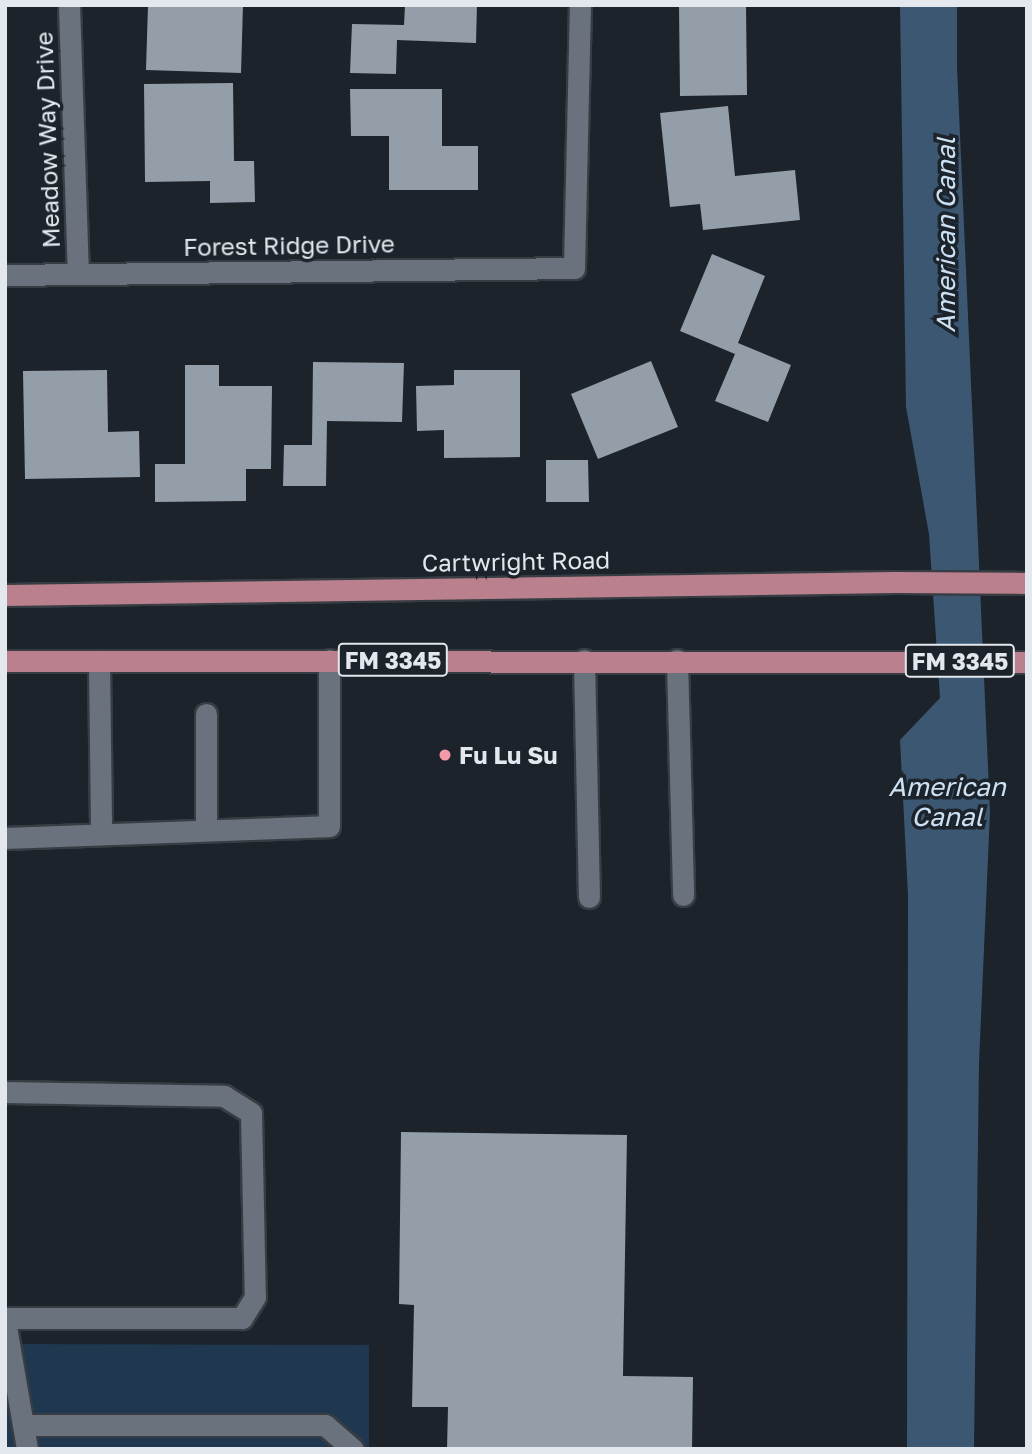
<!DOCTYPE html>
<style>
body{margin:0}
#map{position:relative;width:1032px;height:1454px;overflow:hidden;background:#1c232b;font-family:"Golos Text",sans-serif}
div>[style]{position:absolute}
.green>*{inset:0;background:#1f384f}
.water>*{inset:0;background:#3b5772}
.building>*{inset:0;background:#949ea8}
.roads{filter:drop-shadow(2px 0 #373d43) drop-shadow(-2px 0 #373d43) drop-shadow(0 2px #373d43) drop-shadow(0 -2px #373d43)}
.lane>*{height:21px;margin:-10.5px;padding:0 10.5px;transform-origin:10.5px;border-radius:10.5px;background:#6a737d}
.street>*{height:21px;margin:-10.5px;padding:0 10.5px;transform-origin:10.5px;border-radius:10.5px;background:#6a737d}
.primary>*{height:21px;margin:-10.5px;padding:0 10.5px;transform-origin:10.5px;border-radius:10.5px;background:#ba808e}
.dots>*{width:19px;height:19px;translate:-50% -50%;box-sizing:border-box;border:4px solid #1c232b;border-radius:50%}
span{translate:-50% -50%;white-space:nowrap;text-align:center;line-height:1.15;-webkit-text-stroke:7px #1c232b;paint-order:stroke}
.shield-label span{padding:2px 5px;background:#1c232b;border:2px solid;border-radius:5px;-webkit-text-stroke-width:0}
.shield-label{font-size:23px;color:#e3e8ee;font-weight:700}
.street-label{font-size:24px;color:#e3e8ee}
.poi-label{font-size:24px;color:#e3e8ee;font-weight:700}
.left{translate:0 -50%;text-align:left}
.water-label{font-size:26px;color:#cde1f5;font-style:italic}
.frame{position:absolute;inset:0;border:7px solid #e3e8ee;pointer-events:none}
</style>
<div id="map">
<div class="green">
<i style="clip-path:polygon(5px 1344px,369px 1345px,369px 1449px,5px 1449px)"></i>
</div>
<div class="water">
<i style="clip-path:polygon(900px 5px,957px 5px,957px 67px,990px 812px,979px 1063px,974px 1449px,907px 1449px,908px 895px,900px 740px,940px 698px,929px 534px,906px 407px)"></i>
</div>
<div class="building">
<i style="clip-path:polygon(148px 5px,243px 5px,241px 73px,146px 70px)"></i>
<i style="clip-path:polygon(405px 5px,477px 5px,476px 43px,397px 40px,396px 74px,350px 73px,352px 24px,404px 25px)"></i>
<i style="clip-path:polygon(679px 5px,746px 5px,747px 95px,680px 96px)"></i>
<i style="clip-path:polygon(233px 83px,234px 161px,254px 161px,255px 202px,210px 203px,210px 181px,145px 182px,144px 84px)"></i>
<i style="clip-path:polygon(350px 89px,442px 89px,442px 146px,478px 146px,478px 190px,389px 190px,389px 136px,351px 136px)"></i>
<i style="clip-path:polygon(728px 106px,735px 176px,795px 170px,800px 220px,703px 230px,700px 204px,670px 207px,660px 113px)"></i>
<i style="clip-path:polygon(712px 254px,765px 276px,738px 343px,791px 365px,768px 422px,715px 401px,735px 354px,680px 331px)"></i>
<i style="clip-path:polygon(651px 361px,678px 427px,598px 459px,571px 394px)"></i>
<i style="clip-path:polygon(313px 362px,404px 363px,402px 422px,327px 421px,326px 486px,283px 486px,284px 445px,312px 445px)"></i>
<i style="clip-path:polygon(185px 365px,219px 365px,219px 386px,272px 386px,271px 469px,246px 469px,246px 501px,155px 502px,155px 464px,185px 464px)"></i>
<i style="clip-path:polygon(107px 370px,108px 432px,139px 431px,140px 477px,25px 479px,23px 371px)"></i>
<i style="clip-path:polygon(454px 370px,520px 370px,520px 457px,444px 458px,444px 430px,417px 431px,416px 386px,454px 385px)"></i>
<i style="clip-path:polygon(546px 460px,588px 460px,589px 502px,546px 502px)"></i>
<i style="clip-path:polygon(401px 1132px,627px 1135px,623px 1376px,693px 1377px,692px 1449px,447px 1449px,448px 1407px,412px 1407px,414px 1305px,399px 1304px)"></i>
</div>
<div class="roads">
<div class="lane">
<i style="left:584px;top:660px;width:237px;rotate:88.8deg"></i>
<i style="left:677px;top:660px;width:235px;rotate:88.5deg"></i>
<i style="left:99px;top:661px;width:173px;rotate:89.3deg"></i>
<i style="left:206px;top:830px;width:116px;rotate:-90deg"></i>
<i style="left:5px;top:838px;width:324px;rotate:-2.1deg"></i>
<i style="left:329px;top:826px;width:166px;rotate:-90deg"></i>
<i style="left:5px;top:1092px;width:219px;rotate:1deg"></i>
<i style="left:224px;top:1096px;width:32px;rotate:32deg"></i>
<i style="left:251px;top:1113px;width:184px;rotate:88.8deg"></i>
<i style="left:255px;top:1297px;width:25px;rotate:122deg"></i>
<i style="left:242px;top:1318px;width:237px;rotate:180deg"></i>
<i style="left:5px;top:1321px;width:130px;rotate:80.2deg"></i>
<i style="left:25px;top:1425px;width:300px"></i>
<i style="left:325px;top:1425px;width:37px;rotate:41deg"></i>
</div>
<div class="street">
<i style="left:69px;top:5px;width:268px;rotate:88.1deg"></i>
<i style="left:5px;top:275px;width:569px;rotate:-0.7deg"></i>
<i style="left:574px;top:268px;width:263px;rotate:-88.7deg"></i>
</div>
<div class="primary">
<i style="left:5px;top:595px;width:890px;rotate:-0.84deg"></i>
<i style="left:895px;top:582px;width:132px;rotate:0.4deg"></i>
<i style="left:5px;top:661px;width:1022px;rotate:0.06deg"></i>
</div>
</div>
<div class="dots">
<i style="left:445px;top:755px;background:#f39aa7"></i>
</div>
<div class="shield-label">
<span style="left:393px;top:660px">FM 3345</span>
<span style="left:960px;top:661px">FM 3345</span>
</div>
<div class="street-label">
<span style="left:47px;top:140px;rotate:-92deg">Meadow Way Drive</span>
<span style="left:289px;top:245px;rotate:-1deg">Forest Ridge Drive</span>
<span style="left:516px;top:561px;rotate:-1deg">Cartwright Road</span>
</div>
<div class="poi-label">
<span class="left" style="left:459px;top:755px">Fu Lu Su</span>
</div>
<div class="water-label">
<span style="left:946px;top:235px;rotate:-90deg">American Canal</span>
<span style="left:947px;top:802px">American<br>Canal</span>
</div>
<div class="frame"></div>
</div>
